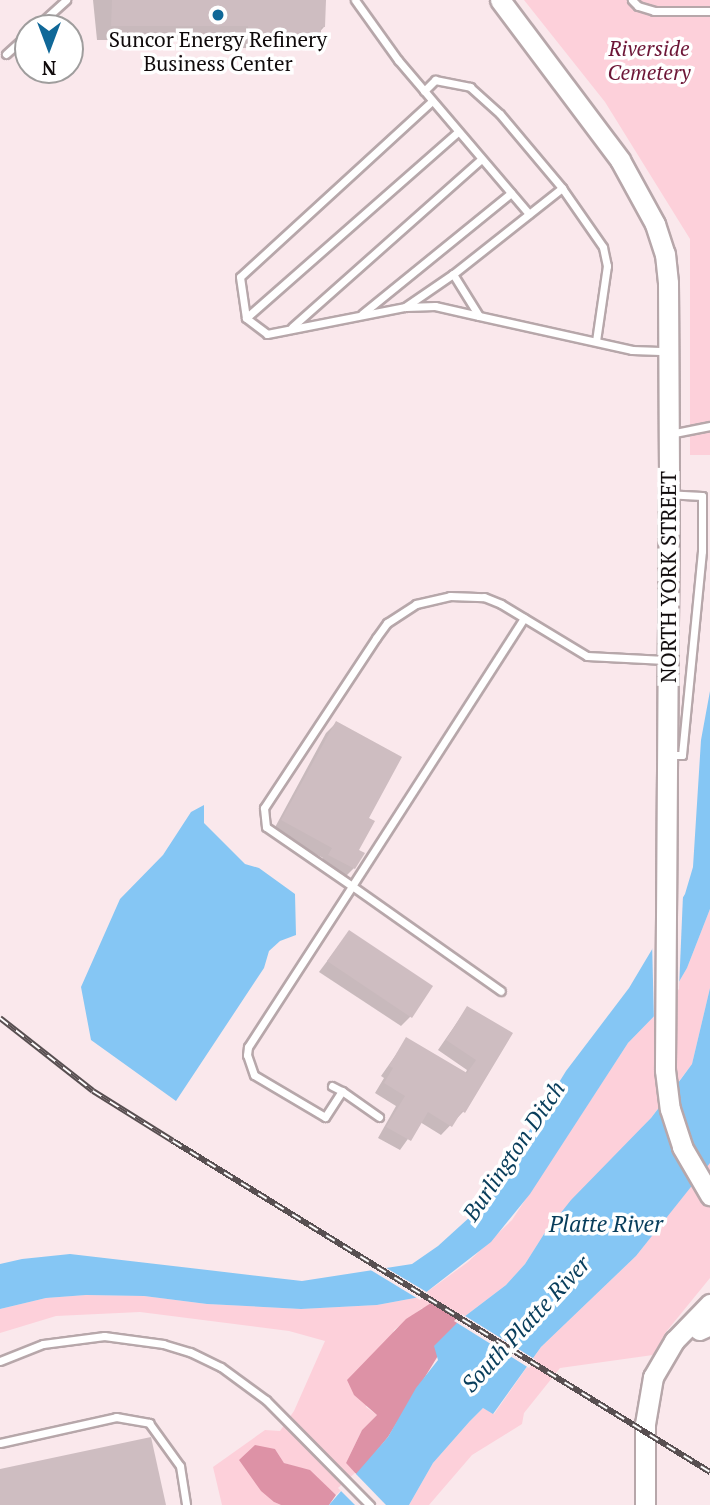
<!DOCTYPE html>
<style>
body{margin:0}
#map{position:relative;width:710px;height:1505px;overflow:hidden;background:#fae8ec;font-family:"PT Serif",serif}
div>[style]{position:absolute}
.green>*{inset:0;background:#fdd0da}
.forest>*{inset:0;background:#dd92a6}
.water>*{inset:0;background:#85c6f4}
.pier>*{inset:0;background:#fae8ec}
.shadow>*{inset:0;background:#0003}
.building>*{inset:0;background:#cebdc1}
.roads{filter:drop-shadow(2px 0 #b7a7aa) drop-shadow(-2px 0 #b7a7aa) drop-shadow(0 2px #b7a7aa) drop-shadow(0 -2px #b7a7aa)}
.service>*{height:7px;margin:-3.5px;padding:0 3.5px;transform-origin:3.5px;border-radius:3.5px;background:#fff}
.secondary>*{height:19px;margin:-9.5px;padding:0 9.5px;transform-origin:9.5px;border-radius:9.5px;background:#fff}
.rail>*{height:6px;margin-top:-3px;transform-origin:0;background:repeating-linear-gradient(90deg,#fff 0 10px,#584f51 0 20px);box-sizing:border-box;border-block:2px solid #584f51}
.dots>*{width:19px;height:19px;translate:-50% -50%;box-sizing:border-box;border:4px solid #fff;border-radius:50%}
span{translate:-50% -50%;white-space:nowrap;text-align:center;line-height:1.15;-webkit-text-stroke:7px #fff;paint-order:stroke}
.poi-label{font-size:21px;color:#0f0a0b}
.park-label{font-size:21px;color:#6d1637;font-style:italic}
.street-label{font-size:21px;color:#0f0a0b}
.water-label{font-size:23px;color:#083d5b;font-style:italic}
.north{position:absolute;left:14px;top:14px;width:70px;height:70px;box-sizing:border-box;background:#fff;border:2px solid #9f9d9d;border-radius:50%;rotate:180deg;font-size:19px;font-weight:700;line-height:28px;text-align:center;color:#0f0a0b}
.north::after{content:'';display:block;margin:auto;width:24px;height:32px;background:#106898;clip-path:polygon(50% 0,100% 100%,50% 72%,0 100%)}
</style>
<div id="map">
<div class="green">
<i style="clip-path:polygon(524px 0,710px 0,710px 455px,690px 455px,690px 239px,605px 102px)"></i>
<i style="clip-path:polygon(710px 909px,710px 988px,692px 1064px,651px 1118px,544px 1234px,525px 1264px,506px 1285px,460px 1320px,422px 1308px,394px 1330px,366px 1407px,377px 1415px,362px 1430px,346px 1463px,357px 1475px,336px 1495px,310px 1471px,284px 1463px,275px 1449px,274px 1502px,281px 1505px,222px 1505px,213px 1467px,265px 1430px,280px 1431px,294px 1411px,325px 1341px,289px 1331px,140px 1312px,56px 1316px,0 1333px,0 1309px,46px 1298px,86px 1295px,144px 1296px,207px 1304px,301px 1309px,377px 1305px,420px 1297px,468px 1262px,512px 1220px,628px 1043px,666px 1004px,687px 968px)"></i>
<i style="clip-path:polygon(710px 1162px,710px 1278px,666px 1332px,653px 1355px,560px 1368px,524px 1413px,522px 1424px,472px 1455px,429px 1505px,409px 1505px,433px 1463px,470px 1421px,483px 1408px,494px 1414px,541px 1347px,636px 1256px)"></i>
</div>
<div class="forest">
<i style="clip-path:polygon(431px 1303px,460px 1320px,388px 1437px,357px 1475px,346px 1463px,362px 1430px,377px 1415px,354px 1395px,347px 1380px,406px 1319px)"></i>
<i style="clip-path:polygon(255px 1445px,275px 1449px,284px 1463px,310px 1470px,336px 1495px,329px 1505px,281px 1505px,274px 1502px,261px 1491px,239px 1460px)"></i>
</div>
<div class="water">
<i style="clip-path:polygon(710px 691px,710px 909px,687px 968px,666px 1004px,628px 1043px,530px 1194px,491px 1242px,420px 1297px,377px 1305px,301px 1309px,207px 1304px,144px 1296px,86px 1295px,46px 1298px,0 1309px,0 1264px,22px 1259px,70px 1254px,302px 1281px,412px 1264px,438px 1246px,471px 1216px,497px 1183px,566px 1071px,629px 988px,685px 894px,693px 867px,701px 740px)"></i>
<i style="clip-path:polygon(204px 805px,204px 823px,245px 864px,259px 868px,295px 894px,296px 935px,280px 941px,269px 951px,264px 968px,176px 1101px,91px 1040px,81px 987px,120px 899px,163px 855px,191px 812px)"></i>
<i style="clip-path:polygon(710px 988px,710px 1163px,636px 1256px,541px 1347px,493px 1414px,483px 1408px,470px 1421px,433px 1463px,409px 1505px,329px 1505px,388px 1437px,416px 1388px,438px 1360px,434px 1346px,460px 1320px,506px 1285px,525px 1264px,544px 1234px,571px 1200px,651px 1118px,681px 1079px,692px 1064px)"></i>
</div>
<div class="pier">
<i style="clip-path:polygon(683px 895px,679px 989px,654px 1022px,652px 940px)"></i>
<i style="clip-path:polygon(383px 1266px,430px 1294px,420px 1300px,369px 1269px)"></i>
<i style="clip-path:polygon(462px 1314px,536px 1360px,529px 1368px,454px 1321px)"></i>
<i style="clip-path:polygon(355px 1473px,386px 1505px,355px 1505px,338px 1488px)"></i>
</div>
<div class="shadow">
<i style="clip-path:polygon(93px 0,324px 0,324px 27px,305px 48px,234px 48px,234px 40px,97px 40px)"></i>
<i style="clip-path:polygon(336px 723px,367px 818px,354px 868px,344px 878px,320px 865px,323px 858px,273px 831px,326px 733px)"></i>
<i style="clip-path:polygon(349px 932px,411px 1016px,401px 1026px,319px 972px)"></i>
<i style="clip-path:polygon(467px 1008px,511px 1034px,463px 1112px,441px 1135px,420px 1122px,400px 1150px,378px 1138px,396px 1106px,375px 1093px,384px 1078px,381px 1076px,407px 1039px,465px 1074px,467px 1070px,438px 1050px)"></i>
</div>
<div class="building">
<i style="clip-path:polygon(112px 0,326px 0,325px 27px,321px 27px,321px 34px,248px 34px,248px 26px,111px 26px)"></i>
<i style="clip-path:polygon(336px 721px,402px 757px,369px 818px,375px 821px,359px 850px,365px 853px,355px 869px,328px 855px,332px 848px,281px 820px)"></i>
<i style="clip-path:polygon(349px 930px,433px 986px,412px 1018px,327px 961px)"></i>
<i style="clip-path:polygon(467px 1006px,513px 1033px,465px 1113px,462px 1111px,452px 1127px,428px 1112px,411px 1141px,386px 1127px,405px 1096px,384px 1083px,393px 1068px,389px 1066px,406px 1037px,467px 1073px,476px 1060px,446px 1040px)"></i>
<i style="clip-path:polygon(151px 1437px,166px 1505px,0 1505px,0 1469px)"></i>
</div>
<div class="roads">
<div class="service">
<i style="left:355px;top:0;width:74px;rotate:54.4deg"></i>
<i style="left:398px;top:60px;width:202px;rotate:49.6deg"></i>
<i style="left:632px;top:0;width:8px;rotate:45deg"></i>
<i style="left:638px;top:6px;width:17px;rotate:17deg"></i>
<i style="left:654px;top:11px;width:56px"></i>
<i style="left:35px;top:28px;width:42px;rotate:-42.1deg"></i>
<i style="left:6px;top:54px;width:30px;rotate:-42deg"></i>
<i style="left:424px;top:91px;width:16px;rotate:-45deg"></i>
<i style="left:435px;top:80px;width:36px;rotate:11deg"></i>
<i style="left:470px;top:87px;width:40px;rotate:42deg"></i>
<i style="left:500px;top:114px;width:97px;rotate:50deg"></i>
<i style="left:432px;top:101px;width:260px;rotate:137.5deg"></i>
<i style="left:240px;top:277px;width:41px;rotate:81.7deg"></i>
<i style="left:246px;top:318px;width:26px;rotate:37deg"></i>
<i style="left:267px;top:334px;width:141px;rotate:-11.1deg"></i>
<i style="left:405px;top:307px;width:58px;rotate:-34.5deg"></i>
<i style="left:406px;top:307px;width:29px;rotate:-2deg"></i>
<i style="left:435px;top:306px;width:45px;rotate:12.8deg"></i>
<i style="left:362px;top:314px;width:192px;rotate:-39.1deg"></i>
<i style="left:246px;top:318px;width:282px;rotate:-41.3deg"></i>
<i style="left:292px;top:327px;width:253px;rotate:-41.6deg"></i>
<i style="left:596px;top:341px;width:76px;rotate:-81.7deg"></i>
<i style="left:607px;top:266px;width:19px;rotate:-102deg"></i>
<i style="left:603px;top:247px;width:72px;rotate:-124.8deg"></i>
<i style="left:562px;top:188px;width:139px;rotate:141.7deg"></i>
<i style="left:453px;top:274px;width:49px;rotate:58.2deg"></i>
<i style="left:479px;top:316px;width:157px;rotate:12.5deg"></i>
<i style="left:632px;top:350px;width:35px;rotate:2deg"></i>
<i style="left:670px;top:434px;width:41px;rotate:-11.3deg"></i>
<i style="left:524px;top:618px;width:318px;rotate:122.7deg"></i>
<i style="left:352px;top:886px;width:104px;rotate:-145.5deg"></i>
<i style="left:266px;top:827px;width:19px;rotate:-96deg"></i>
<i style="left:264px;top:808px;width:204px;rotate:-56.6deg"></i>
<i style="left:376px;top:638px;width:19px;rotate:-54deg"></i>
<i style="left:387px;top:623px;width:35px;rotate:-33deg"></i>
<i style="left:416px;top:604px;width:35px;rotate:-13deg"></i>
<i style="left:450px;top:596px;width:34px;rotate:2deg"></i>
<i style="left:484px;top:597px;width:18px;rotate:22deg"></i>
<i style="left:501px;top:604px;width:100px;rotate:31.2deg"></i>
<i style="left:587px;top:656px;width:78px;rotate:2.9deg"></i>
<i style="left:668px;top:755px;width:14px"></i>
<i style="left:682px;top:755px;width:205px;rotate:-84.4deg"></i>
<i style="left:702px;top:551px;width:55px;rotate:-90deg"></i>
<i style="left:702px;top:496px;width:33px;rotate:-177deg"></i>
<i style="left:332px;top:1086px;width:11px;rotate:27deg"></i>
<i style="left:379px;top:1117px;width:45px;rotate:-144.9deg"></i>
<i style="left:342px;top:1091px;width:31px;rotate:123deg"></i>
<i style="left:325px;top:1117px;width:82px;rotate:-149.4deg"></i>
<i style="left:254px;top:1075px;width:21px;rotate:-109deg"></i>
<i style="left:247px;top:1055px;width:8px;rotate:-83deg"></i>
<i style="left:248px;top:1047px;width:192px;rotate:-57.1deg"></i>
<i style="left:352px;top:886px;width:182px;rotate:35.2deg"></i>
<i style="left:0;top:1361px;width:46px;rotate:-21.6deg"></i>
<i style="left:43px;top:1344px;width:62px;rotate:-7.5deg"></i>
<i style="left:104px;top:1336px;width:60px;rotate:7.7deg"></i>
<i style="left:163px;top:1344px;width:28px;rotate:17deg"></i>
<i style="left:190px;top:1352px;width:34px;rotate:26deg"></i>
<i style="left:221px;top:1367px;width:56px;rotate:36.3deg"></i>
<i style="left:266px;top:1400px;width:148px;rotate:45.3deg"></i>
<i style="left:0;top:1443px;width:119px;rotate:-12.6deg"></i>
<i style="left:116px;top:1417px;width:34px;rotate:10deg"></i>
<i style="left:149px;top:1423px;width:53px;rotate:54.2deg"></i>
<i style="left:180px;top:1466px;width:39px;rotate:81deg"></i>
</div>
<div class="secondary">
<i style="left:500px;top:0;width:200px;rotate:53.1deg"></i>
<i style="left:620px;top:160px;width:73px;rotate:61.3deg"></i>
<i style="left:655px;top:224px;width:32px;rotate:72deg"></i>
<i style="left:665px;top:254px;width:29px;rotate:84deg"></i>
<i style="left:668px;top:283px;width:194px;rotate:89.7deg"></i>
<i style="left:669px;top:477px;width:593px;rotate:90.39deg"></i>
<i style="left:665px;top:1070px;width:39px;rotate:83deg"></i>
<i style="left:670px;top:1109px;width:40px;rotate:72deg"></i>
<i style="left:682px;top:1147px;width:56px;rotate:59.7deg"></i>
<i style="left:699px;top:1330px;width:12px;rotate:-24deg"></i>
<i style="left:645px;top:1505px;width:81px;rotate:-90deg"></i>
<i style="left:645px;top:1424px;width:48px;rotate:-80.3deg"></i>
<i style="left:653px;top:1377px;width:42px;rotate:-59.7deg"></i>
<i style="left:674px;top:1341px;width:52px;rotate:-45.8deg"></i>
</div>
</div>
<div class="rail">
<i style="left:0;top:1018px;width:118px;rotate:38.1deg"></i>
<i style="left:93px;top:1091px;width:94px;rotate:32deg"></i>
<i style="left:173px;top:1141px;width:631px;rotate:31.65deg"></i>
</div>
<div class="dots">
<i style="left:218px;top:15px;background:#106898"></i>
</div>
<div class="poi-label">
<span style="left:218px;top:51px">Suncor Energy Refinery<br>Business Center</span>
</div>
<div class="park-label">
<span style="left:649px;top:60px">Riverside<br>Cemetery</span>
</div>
<div class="street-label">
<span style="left:668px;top:577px;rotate:-90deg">NORTH YORK STREET</span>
</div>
<div class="water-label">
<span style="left:514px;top:1151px;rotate:-56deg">Burlington Ditch</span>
<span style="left:606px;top:1224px">Platte River</span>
<span style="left:526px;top:1324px;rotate:-47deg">South Platte River</span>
</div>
<div class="north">N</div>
</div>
